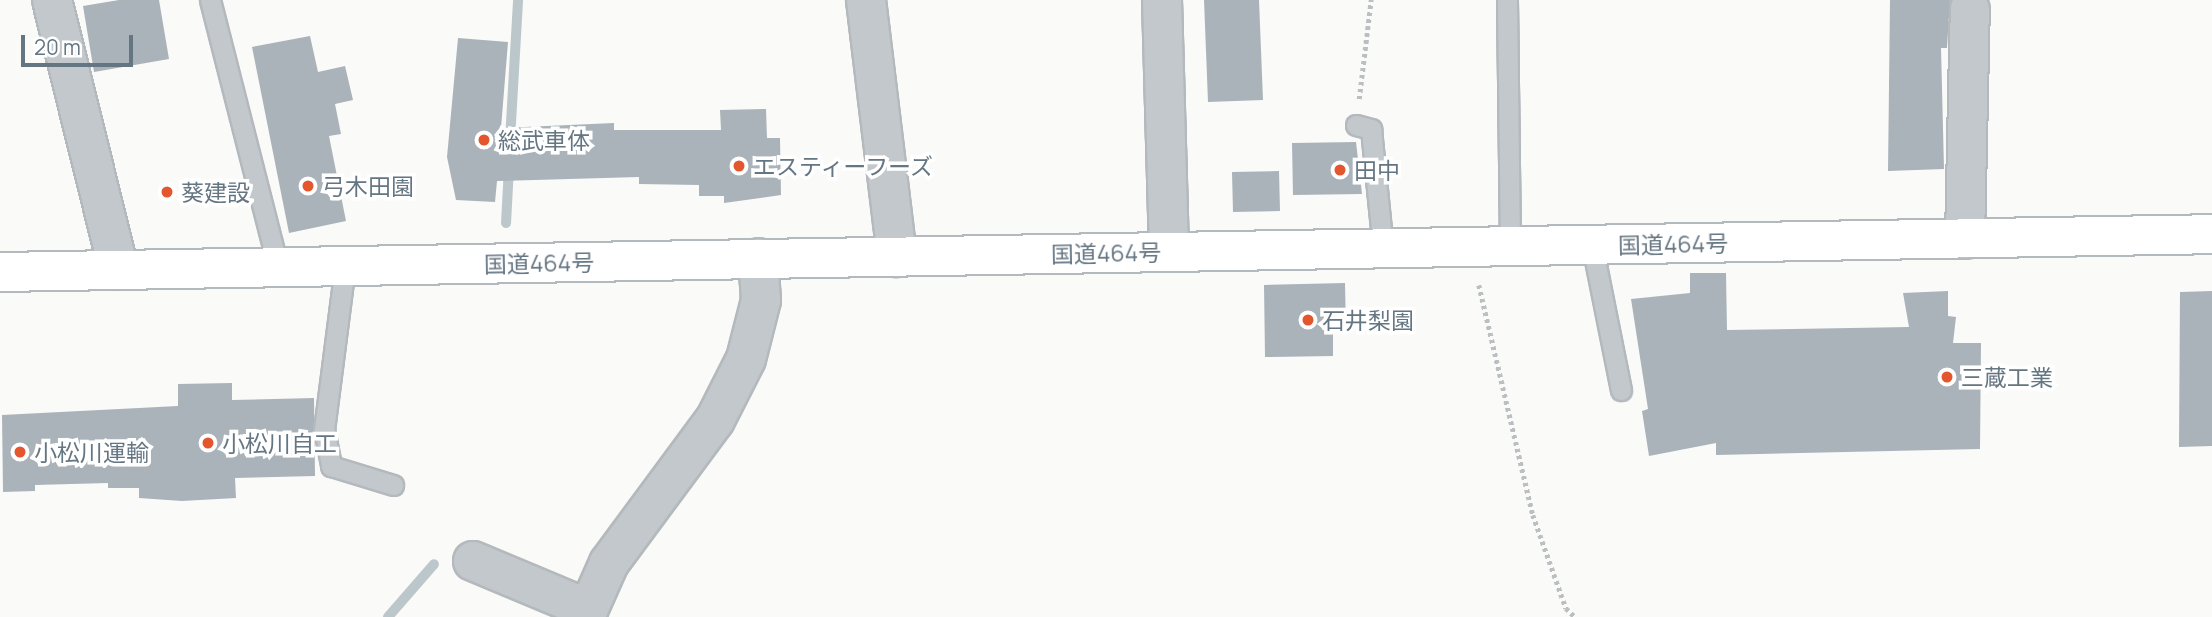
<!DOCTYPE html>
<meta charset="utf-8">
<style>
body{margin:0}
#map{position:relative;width:2212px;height:617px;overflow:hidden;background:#fafaf8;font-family:Manrope,"Noto Sans JP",sans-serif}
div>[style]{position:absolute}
.stream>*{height:10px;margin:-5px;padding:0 5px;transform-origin:5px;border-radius:5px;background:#bbc7cb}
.building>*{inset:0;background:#aab3b9}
.path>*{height:4.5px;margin-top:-2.25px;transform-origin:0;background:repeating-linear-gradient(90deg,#bbbfc2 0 3.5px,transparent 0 7px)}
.roads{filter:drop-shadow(2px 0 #b4b9bd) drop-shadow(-2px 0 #b4b9bd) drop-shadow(0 2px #b4b9bd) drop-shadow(0 -2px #b4b9bd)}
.lane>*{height:19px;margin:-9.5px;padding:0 9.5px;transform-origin:9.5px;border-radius:9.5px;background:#c3c8cc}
.street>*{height:38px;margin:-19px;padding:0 19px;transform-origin:19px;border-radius:19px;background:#c3c8cc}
.highway>*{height:38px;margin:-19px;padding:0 19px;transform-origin:19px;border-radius:19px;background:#fff}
.dots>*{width:19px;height:19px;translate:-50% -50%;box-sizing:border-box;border:4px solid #fff;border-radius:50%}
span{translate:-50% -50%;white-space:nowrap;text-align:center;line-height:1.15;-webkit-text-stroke:7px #fff;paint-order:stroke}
.poi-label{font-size:23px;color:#657683}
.left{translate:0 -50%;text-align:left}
.street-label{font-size:23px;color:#657683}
.scale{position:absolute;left:21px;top:35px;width:112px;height:32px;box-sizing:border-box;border:4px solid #657683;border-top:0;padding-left:9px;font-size:21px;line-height:24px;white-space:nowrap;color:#657683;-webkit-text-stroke:5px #fff;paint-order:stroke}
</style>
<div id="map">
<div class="stream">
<i style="left:510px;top:140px;width:140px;rotate:-86.7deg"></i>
<i style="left:506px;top:223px;width:56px;rotate:-86.9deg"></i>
<i style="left:388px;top:617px;width:70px;rotate:-49deg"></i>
</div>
<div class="building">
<i style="clip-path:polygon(119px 0,159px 0,169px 59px,94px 72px,83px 6px)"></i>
<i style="clip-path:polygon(1204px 0,1259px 0,1263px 100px,1208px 102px)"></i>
<i style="clip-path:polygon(1890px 0,1950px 0,1947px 48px,1941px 48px,1944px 169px,1888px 171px)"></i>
<i style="clip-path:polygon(310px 36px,318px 72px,345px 66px,353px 100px,335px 104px,341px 134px,329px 136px,346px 221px,289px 233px,252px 47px)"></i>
<i style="clip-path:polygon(458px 38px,508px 42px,501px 128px,614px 123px,614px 130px,721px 130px,720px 110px,766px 109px,767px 138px,780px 138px,781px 195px,724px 203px,724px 196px,699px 196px,699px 185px,639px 184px,639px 177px,497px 181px,495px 202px,456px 200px,447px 157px)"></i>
<i style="clip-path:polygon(1356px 142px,1362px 194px,1293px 195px,1292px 143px)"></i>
<i style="clip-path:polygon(1279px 171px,1280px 211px,1233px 212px,1232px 172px)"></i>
<i style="clip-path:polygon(1690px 273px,1726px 273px,1727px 330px,1909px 327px,1903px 293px,1948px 291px,1948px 316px,1956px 317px,1953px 343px,1981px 343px,1980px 449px,1716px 455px,1716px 443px,1649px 456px,1642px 411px,1648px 409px,1631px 299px,1690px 293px)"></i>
<i style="clip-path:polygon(1345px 283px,1346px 330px,1333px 330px,1333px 356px,1265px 357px,1264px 285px)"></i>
<i style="clip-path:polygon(2212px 291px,2212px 446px,2179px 447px,2180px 292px)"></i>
<i style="clip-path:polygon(232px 383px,232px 400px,314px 398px,315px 476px,235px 478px,236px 498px,182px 501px,139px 498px,139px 488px,108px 488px,108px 483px,35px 485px,35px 491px,3px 492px,2px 415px,178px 406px,178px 384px)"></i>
</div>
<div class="path">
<i style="left:1359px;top:99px;width:100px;rotate:-83.1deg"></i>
<i style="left:1479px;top:285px;width:236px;rotate:76.8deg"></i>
<i style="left:1533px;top:515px;width:99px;rotate:70.5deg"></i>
<i style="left:1566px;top:608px;width:13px;rotate:45deg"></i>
</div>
<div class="roads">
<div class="lane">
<i style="left:210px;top:0;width:276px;rotate:75.7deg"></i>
<i style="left:1507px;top:0;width:246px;rotate:89.3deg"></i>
<i style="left:1356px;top:125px;width:16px;rotate:15deg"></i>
<i style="left:1371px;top:129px;width:121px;rotate:84.3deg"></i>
<i style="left:1592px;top:245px;width:148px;rotate:78.7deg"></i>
<i style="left:345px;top:266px;width:164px;rotate:97.3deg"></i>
<i style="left:324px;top:429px;width:38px;rotate:79deg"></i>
<i style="left:331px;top:466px;width:65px;rotate:17deg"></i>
</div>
<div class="street">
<i style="left:52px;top:0;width:278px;rotate:76.1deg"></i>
<i style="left:866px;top:0;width:259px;rotate:83.1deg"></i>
<i style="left:1162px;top:0;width:252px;rotate:88.4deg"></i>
<i style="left:1965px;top:239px;width:230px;rotate:-88.8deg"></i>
<i style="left:473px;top:561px;width:125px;rotate:22.7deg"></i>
<i style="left:585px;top:617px;width:59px;rotate:-66deg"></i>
<i style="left:609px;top:563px;width:178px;rotate:-53.5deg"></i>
<i style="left:715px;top:420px;width:68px;rotate:-63.1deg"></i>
<i style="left:746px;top:359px;width:61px;rotate:-75.7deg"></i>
<i style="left:761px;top:300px;width:42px;rotate:-94.1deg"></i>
</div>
<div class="highway">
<i style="left:0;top:272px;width:2212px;rotate:-0.98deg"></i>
</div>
</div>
<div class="dots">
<i style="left:484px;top:140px;background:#e4572e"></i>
<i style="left:739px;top:166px;background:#e4572e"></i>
<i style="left:1340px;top:170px;background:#e4572e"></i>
<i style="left:308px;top:186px;background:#e4572e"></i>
<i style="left:167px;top:192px;background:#e4572e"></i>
<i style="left:1308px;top:320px;background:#e4572e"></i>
<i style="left:1947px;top:377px;background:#e4572e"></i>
<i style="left:208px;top:443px;background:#e4572e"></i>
<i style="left:20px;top:452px;background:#e4572e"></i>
</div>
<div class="poi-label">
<span class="left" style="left:498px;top:140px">総武車体</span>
<span class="left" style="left:753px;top:166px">エスティーフーズ</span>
<span class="left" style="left:1354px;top:170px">田中</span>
<span class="left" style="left:322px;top:186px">弓木田園</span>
<span class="left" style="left:181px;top:192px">葵建設</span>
<span class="left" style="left:1322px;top:320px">石井梨園</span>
<span class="left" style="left:1961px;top:377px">三蔵工業</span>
<span class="left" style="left:222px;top:443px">小松川自工</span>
<span class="left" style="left:34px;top:452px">小松川運輸</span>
</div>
<div class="street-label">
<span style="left:1673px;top:244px;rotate:-1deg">国道464号</span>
<span style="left:1106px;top:253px;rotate:-1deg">国道464号</span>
<span style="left:539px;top:263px;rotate:-1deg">国道464号</span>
</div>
<div class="scale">20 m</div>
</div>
